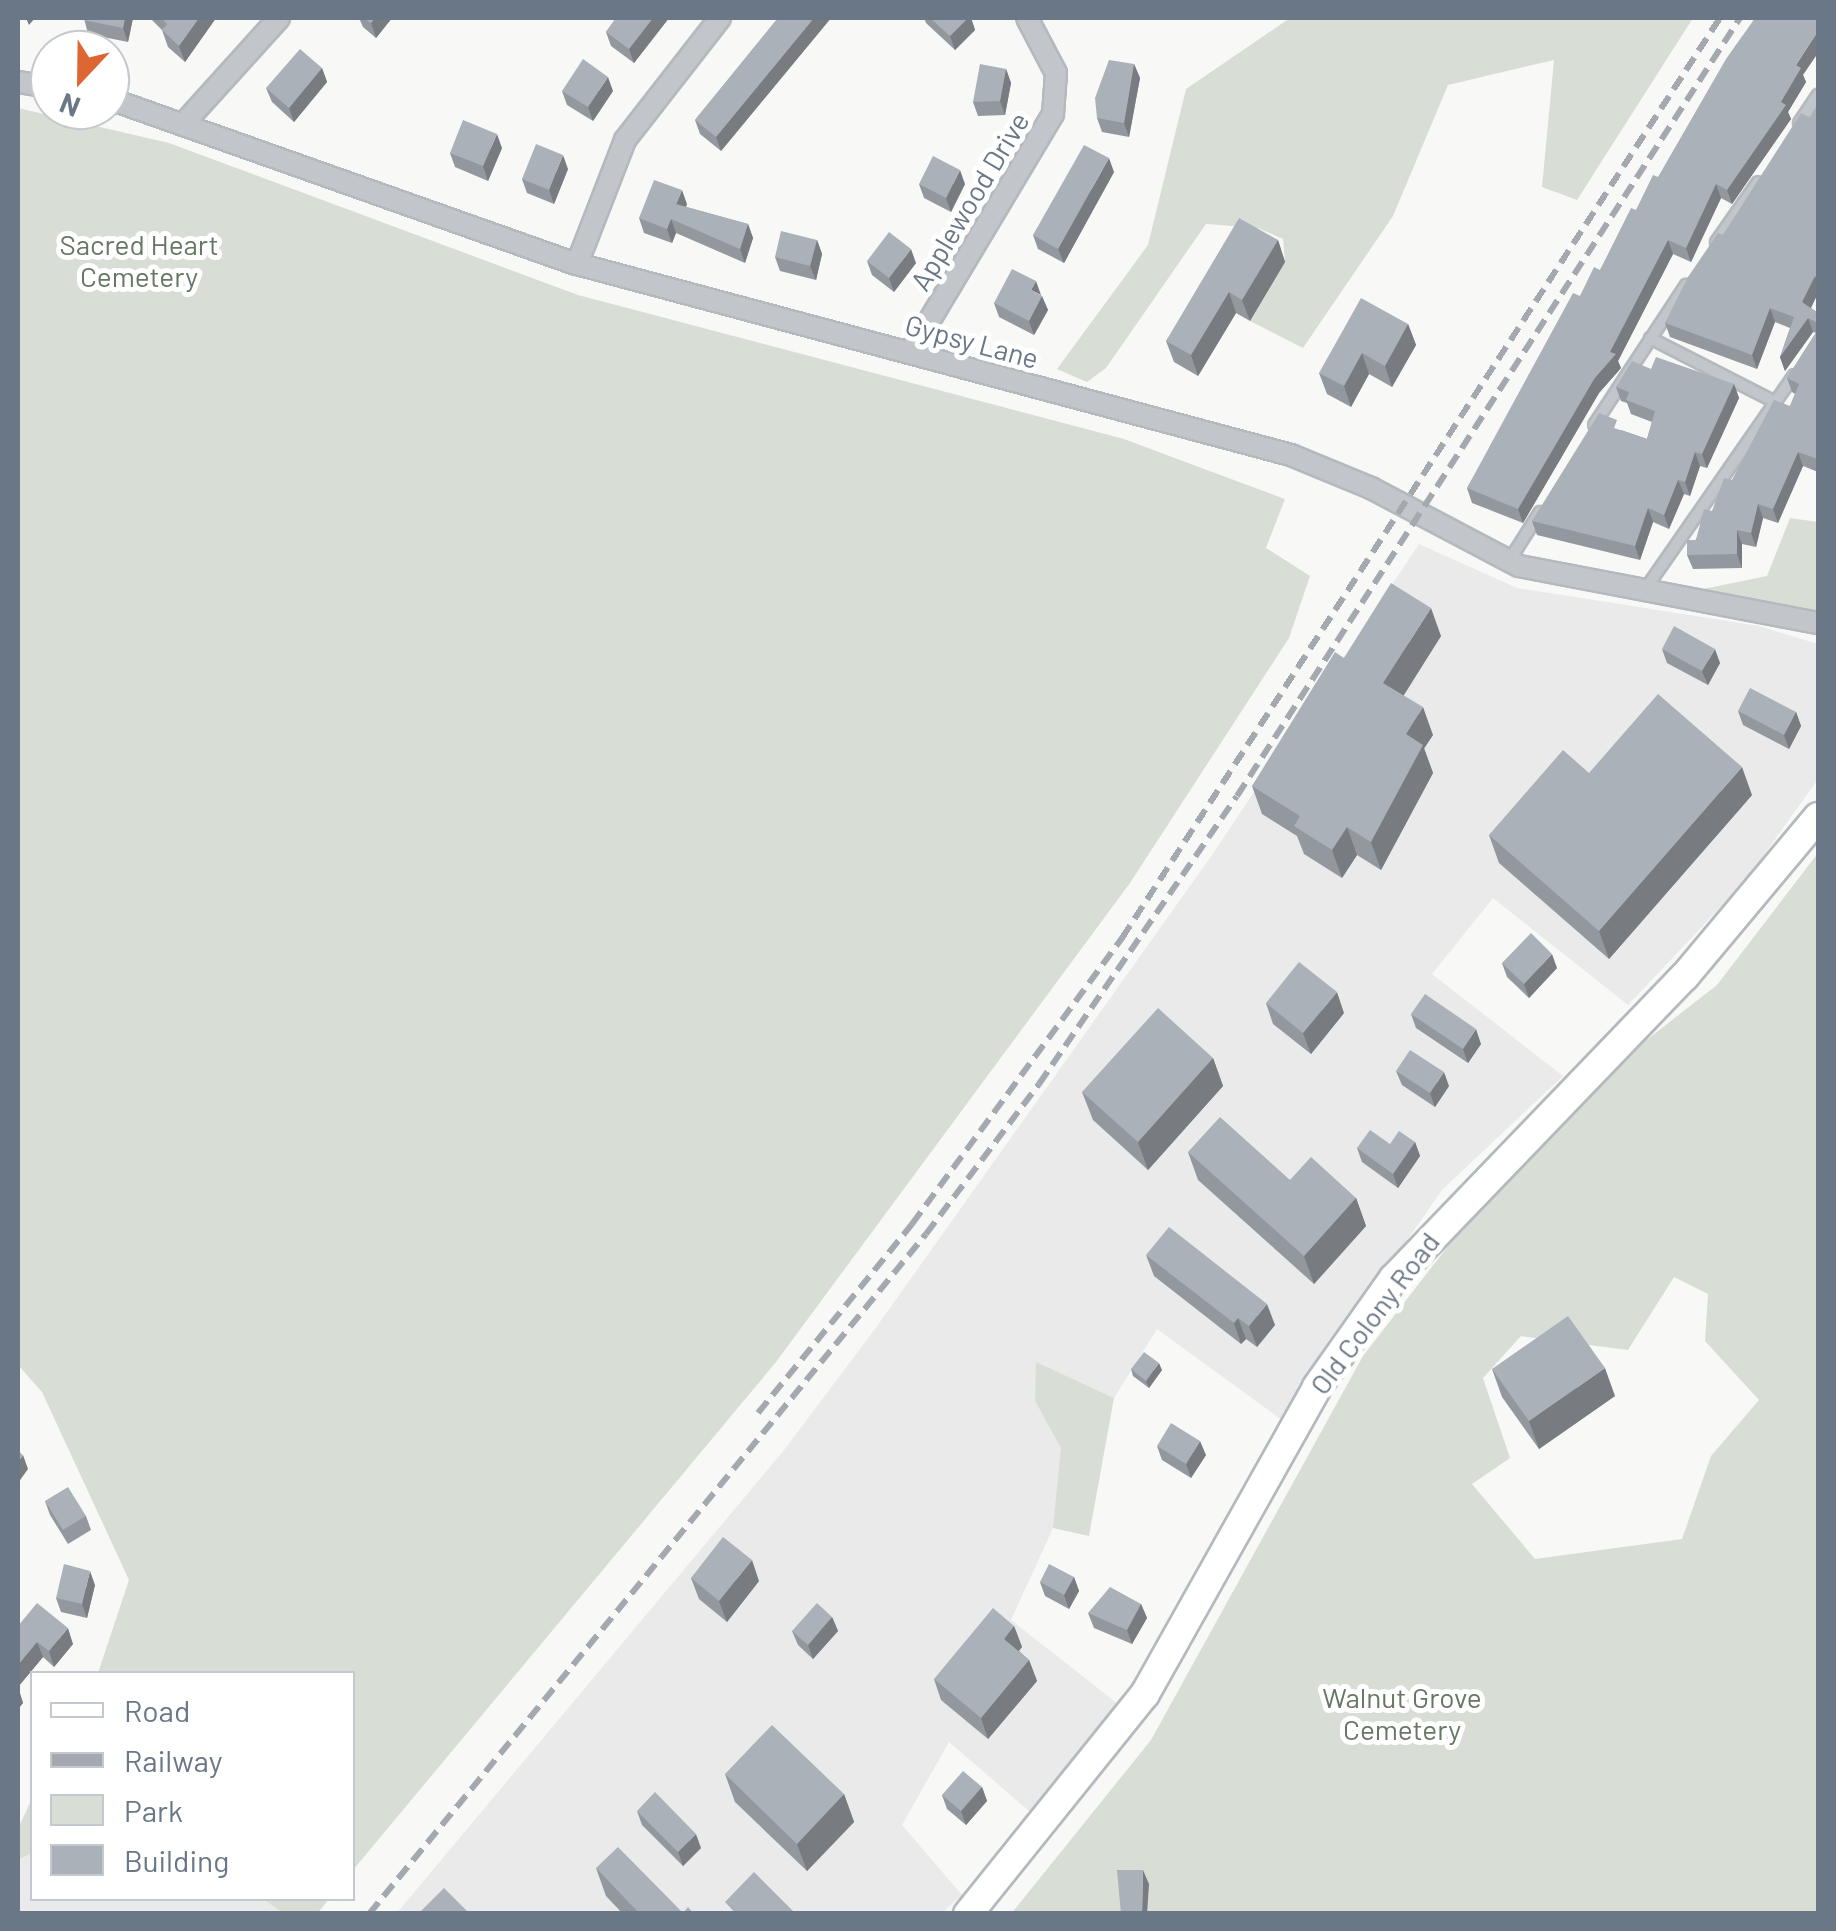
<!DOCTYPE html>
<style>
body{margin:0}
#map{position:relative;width:1836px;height:1931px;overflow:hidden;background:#f8f9f6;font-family:Barlow,sans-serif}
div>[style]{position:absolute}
.built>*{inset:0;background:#e9eae9}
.green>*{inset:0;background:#d8ddd5}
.roads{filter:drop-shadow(2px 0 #b4b9be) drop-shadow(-2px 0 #b4b9be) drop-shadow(0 2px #b4b9be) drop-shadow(0 -2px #b4b9be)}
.service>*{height:10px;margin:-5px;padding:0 5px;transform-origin:5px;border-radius:5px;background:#c2c5c9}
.minor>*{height:20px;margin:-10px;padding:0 10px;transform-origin:10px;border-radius:10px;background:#c2c5c9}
.secondary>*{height:28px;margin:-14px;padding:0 14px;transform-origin:14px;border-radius:14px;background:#fff}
.rail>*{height:6px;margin-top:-3px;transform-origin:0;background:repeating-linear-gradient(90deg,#a3a9af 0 15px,transparent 0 23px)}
.wall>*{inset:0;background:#93989e}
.shaded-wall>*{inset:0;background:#787c81}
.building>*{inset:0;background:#abb1b8}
span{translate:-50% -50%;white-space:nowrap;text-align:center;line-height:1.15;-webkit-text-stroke:10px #fff;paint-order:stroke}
.street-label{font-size:28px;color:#697786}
.park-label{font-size:28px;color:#667864}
.frame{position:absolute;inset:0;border:20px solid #697786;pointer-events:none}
.legend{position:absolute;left:30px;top:1671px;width:325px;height:230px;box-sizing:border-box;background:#fff;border:2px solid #c3c9cf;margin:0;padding:12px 18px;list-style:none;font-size:30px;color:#697786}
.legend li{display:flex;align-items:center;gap:20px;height:50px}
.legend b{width:50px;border:2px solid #c3c9cf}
.north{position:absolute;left:30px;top:30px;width:100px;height:100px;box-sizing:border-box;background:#fff;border:2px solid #c3c9cf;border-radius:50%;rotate:202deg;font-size:28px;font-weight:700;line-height:40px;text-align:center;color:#697786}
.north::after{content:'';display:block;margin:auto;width:35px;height:45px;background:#dc6733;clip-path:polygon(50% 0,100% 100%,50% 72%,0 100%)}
</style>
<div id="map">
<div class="built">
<i style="clip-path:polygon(1419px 544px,1517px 588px,1759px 626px,1818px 644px,1818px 779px,1747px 879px,1628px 1005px,1493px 898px,1432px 974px,1563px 1076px,1442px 1190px,1282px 1420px,1157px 1329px,1114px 1398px,1037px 1363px,1035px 1401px,1062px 1448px,1053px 1528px,1011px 1620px,1118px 1704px,1036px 1817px,949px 1742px,902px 1825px,962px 1895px,942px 1913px,396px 1914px,784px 1450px,875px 1329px,1212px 855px)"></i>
<i style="clip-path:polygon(32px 1853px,32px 1898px,263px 1899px,283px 1913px,18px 1913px,18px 1860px)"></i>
</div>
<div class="green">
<i style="clip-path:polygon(1290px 18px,1693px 18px,1577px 200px,1542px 187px,1554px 60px,1448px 85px,1393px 216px,1303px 348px,1250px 321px,1285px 262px,1283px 239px,1258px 228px,1206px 224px,1106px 368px,1087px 382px,1057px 369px,1148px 245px,1186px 89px)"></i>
<i style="clip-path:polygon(18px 108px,169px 143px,578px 295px,1124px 439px,1285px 499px,1266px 548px,1310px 576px,1289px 638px,1130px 883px,776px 1362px,353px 1870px,352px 1674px,98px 1673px,129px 1580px,42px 1392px,18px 1365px)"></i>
<i style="clip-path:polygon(1790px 518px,1818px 522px,1818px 614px,1698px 590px,1767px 576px)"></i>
<i style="clip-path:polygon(evenodd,1818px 853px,1818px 1913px,1011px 1914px,1151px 1740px,1363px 1356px,1462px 1228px,1644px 1042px,1717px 985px,1818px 853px,1674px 1277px,1708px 1294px,1705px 1341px,1759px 1400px,1711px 1456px,1682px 1539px,1535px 1559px,1472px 1484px,1510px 1458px,1483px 1378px,1521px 1336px,1628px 1350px,1674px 1277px)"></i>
<i style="clip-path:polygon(1036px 1362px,1114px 1398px,1089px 1536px,1053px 1528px,1061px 1448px,1035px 1401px)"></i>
<i style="clip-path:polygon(32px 1799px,32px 1853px,18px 1860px,18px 1828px)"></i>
<i style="clip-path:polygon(263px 1899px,329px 1899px,317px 1914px,283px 1913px)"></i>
</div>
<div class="roads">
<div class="service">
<i style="left:1799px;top:123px;width:34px;rotate:-56deg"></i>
<i style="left:1716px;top:242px;width:73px;rotate:-55deg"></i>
<i style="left:1650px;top:338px;width:140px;rotate:27.1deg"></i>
<i style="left:1594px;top:425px;width:168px;rotate:-56.7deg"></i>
<i style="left:1509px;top:561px;width:58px;rotate:-57.7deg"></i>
<i style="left:1644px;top:591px;width:263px;rotate:-55.2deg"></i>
</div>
<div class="minor">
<i style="left:18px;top:82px;width:32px;rotate:9deg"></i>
<i style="left:110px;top:99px;width:495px;rotate:19.5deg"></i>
<i style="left:577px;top:264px;width:739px;rotate:14.98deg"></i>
<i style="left:1291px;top:455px;width:87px;rotate:22.4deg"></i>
<i style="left:1371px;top:488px;width:167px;rotate:27.8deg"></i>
<i style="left:1519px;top:566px;width:304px;rotate:10.8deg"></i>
<i style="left:186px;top:121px;width:139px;rotate:-47.9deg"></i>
<i style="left:577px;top:264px;width:133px;rotate:-68.8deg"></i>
<i style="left:625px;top:140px;width:155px;rotate:-52.1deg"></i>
<i style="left:910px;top:353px;width:279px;rotate:-59.1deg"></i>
<i style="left:1053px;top:114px;width:41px;rotate:-85.8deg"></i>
<i style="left:1056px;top:73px;width:62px;rotate:-117.8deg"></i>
</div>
<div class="secondary">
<i style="left:968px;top:1914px;width:282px;rotate:-51.2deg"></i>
<i style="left:1145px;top:1694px;width:352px;rotate:-60.7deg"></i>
<i style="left:1317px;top:1387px;width:133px;rotate:-54.8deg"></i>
<i style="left:1394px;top:1278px;width:419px;rotate:-46.1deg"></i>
<i style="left:1685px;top:976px;width:207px;rotate:-50.1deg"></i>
</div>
</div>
<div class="rail">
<i style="left:758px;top:1413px;width:244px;rotate:-50.8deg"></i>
<i style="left:912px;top:1224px;width:355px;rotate:-53.7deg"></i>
<i style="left:1122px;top:938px;width:1097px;rotate:-56.98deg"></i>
<i style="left:369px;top:1914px;width:879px;rotate:-50.68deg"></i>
<i style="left:926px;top:1234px;width:188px;rotate:-53deg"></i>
<i style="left:1039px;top:1084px;width:349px;rotate:-55.5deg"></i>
<i style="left:1237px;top:796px;width:926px;rotate:-57.12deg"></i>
</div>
<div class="wall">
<i style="clip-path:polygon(84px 18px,133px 18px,128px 42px,88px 34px)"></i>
<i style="clip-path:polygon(150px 18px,216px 18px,185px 62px,168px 47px,162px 30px)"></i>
<i style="clip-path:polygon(359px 18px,392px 18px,376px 38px,363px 27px)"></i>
<i style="clip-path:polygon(616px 18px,669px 18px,634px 63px,611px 46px,606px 32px)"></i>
<i style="clip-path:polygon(778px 18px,831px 18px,721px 151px,700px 134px,695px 120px)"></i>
<i style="clip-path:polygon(924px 18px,971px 18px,975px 30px,955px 50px,926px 23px)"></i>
<i style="clip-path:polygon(1134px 64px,1140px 78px,1129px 137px,1102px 132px,1097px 118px)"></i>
<i style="clip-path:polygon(322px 68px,327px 82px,294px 122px,272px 102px,266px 88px)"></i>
<i style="clip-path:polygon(1006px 69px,1011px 83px,1005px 115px,978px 116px,973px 102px)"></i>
<i style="clip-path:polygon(1803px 75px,1806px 82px,1788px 112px,1791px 119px,1732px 204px,1721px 198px,1691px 262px,1673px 254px,1618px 361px,1621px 368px,1599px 393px,1523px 523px,1472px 503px,1467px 488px,1580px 296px,1600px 270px,1636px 210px,1658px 177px)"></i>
<i style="clip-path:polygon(562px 91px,613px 91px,593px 121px,567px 105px)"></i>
<i style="clip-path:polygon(1818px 104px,1818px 293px,1811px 308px,1818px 313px,1818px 472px,1803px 466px,1778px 523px,1763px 518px,1756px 547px,1742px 544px,1742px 568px,1693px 569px,1687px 555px,1712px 511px,1732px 480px,1790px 406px,1795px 394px,1792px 392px,1787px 378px,1816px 333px,1813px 332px,1785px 371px,1780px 357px,1790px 328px,1775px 322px,1757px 369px,1670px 337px,1665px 323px,1723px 235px,1811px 118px)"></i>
<i style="clip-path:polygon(502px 148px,488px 181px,455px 167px,450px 153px)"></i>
<i style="clip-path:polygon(568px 169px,554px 204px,527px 193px,522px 179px)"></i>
<i style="clip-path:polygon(1114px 172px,1064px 263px,1038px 249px,1033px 235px)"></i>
<i style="clip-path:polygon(919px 184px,965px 184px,951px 212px,924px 198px)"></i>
<i style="clip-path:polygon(687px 204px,686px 207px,748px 224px,753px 238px,745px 263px,676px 233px,672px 243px,644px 233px,639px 218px)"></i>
<i style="clip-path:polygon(817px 240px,822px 254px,816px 280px,780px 271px,775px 257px)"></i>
<i style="clip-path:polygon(1278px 240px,1285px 262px,1250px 321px,1236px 313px,1198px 376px,1174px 362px,1166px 341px)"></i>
<i style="clip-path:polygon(867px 261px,916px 263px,894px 292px,872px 275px)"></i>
<i style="clip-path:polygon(1041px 295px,1048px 310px,1034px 335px,999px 317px,994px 303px)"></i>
<i style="clip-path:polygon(1408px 324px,1416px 345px,1392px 387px,1369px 374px,1351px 407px,1327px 394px,1319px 373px)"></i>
<i style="clip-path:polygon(1651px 369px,1734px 384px,1739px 398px,1707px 468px,1700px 466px,1690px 496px,1684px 494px,1669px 529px,1653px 522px,1640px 560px,1537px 535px,1532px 521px,1621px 430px,1647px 439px,1652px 422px,1631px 414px,1627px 403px,1621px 401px,1616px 387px)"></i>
<i style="clip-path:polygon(1441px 636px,1403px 695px,1433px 735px,1424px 749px,1433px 773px,1381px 870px,1357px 855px,1342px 878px,1304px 854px,1297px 836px,1262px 814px,1252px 786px,1344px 658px)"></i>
<i style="clip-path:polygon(1662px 649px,1720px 663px,1708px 685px,1667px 663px)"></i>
<i style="clip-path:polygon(1738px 711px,1796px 712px,1801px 726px,1789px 749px,1743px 725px)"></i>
<i style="clip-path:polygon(1589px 773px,1752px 795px,1609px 959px,1499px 863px,1489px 835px)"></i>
<i style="clip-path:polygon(1502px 963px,1557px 968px,1529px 998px,1507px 977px)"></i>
<i style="clip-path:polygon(1266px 1003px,1344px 1013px,1311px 1054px,1273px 1024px)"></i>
<i style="clip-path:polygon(1411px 1014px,1481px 1044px,1468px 1063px,1416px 1028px)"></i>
<i style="clip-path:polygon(1213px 1058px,1223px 1086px,1148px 1170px,1093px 1120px,1082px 1092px)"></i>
<i style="clip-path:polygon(1396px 1071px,1449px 1086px,1435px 1107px,1402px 1085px)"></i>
<i style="clip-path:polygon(1415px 1142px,1420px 1156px,1398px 1188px,1362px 1162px,1357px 1148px)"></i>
<i style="clip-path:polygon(1188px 1152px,1356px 1198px,1366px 1226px,1314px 1284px,1198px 1180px)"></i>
<i style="clip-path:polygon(1146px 1255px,1275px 1325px,1257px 1347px,1246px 1339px,1241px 1344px,1154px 1276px)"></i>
<i style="clip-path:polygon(1131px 1369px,1162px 1370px,1149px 1388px,1133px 1376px)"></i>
<i style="clip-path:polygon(1492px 1369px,1615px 1396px,1539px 1449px,1502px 1397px)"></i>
<i style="clip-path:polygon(1157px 1446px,1206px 1455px,1191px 1478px,1162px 1460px)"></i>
<i style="clip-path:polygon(45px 1501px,86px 1516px,91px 1530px,68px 1544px,50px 1515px)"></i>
<i style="clip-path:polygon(1074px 1577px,1079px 1591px,1069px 1609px,1045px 1596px,1040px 1582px)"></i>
<i style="clip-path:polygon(691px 1578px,759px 1581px,727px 1622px,699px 1599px)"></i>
<i style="clip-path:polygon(95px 1585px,87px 1618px,61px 1612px,56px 1598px)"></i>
<i style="clip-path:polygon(1141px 1604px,1147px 1618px,1132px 1644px,1094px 1628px,1088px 1613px)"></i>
<i style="clip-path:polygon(832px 1617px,838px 1631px,813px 1659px,798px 1645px,792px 1631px)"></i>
<i style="clip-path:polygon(18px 1626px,73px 1644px,54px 1667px,43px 1657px,18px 1687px,23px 1703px,18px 1709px)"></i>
<i style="clip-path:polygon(1014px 1626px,1022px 1647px,1019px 1651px,1029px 1660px,1037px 1681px,988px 1739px,941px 1700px,934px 1679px)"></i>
<i style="clip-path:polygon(725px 1774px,844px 1794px,854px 1822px,807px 1871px,735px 1802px)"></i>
<i style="clip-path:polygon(982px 1787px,987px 1801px,966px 1825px,947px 1809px,942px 1795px)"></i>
<i style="clip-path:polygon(637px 1811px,701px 1848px,683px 1866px,642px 1825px)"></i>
<i style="clip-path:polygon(596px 1868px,683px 1913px,694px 1914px,623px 1914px,606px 1896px)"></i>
</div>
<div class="shaded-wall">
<i style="clip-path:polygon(26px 18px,35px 18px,29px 25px)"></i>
<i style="clip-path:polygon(125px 18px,133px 18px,128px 42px,123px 28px)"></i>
<i style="clip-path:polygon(199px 18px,216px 18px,185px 62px,179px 46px)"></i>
<i style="clip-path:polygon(375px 18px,392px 18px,376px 38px,371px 23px)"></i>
<i style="clip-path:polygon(653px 18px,669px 18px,634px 63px,629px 49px)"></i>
<i style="clip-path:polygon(814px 18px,831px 18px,721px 151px,716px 137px)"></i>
<i style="clip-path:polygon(968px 18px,971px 18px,975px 30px,955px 50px,950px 36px)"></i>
<i style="clip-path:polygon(1818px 31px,1818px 53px,1803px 75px,1806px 82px,1788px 112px,1791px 119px,1732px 204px,1727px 190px,1781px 102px,1796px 65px)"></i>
<i style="clip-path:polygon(1134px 64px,1140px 78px,1129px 137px,1124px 123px)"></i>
<i style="clip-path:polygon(322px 68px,327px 82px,294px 122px,289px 108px)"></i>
<i style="clip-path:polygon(1006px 69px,1011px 83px,1005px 115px,1000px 101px)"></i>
<i style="clip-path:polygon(608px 77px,613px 91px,593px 121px,588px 107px)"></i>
<i style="clip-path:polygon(497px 134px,502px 148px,488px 181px,483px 166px)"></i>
<i style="clip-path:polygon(563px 155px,568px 169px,554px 204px,549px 190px)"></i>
<i style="clip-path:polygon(1109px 158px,1114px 172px,1064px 263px,1058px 249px)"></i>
<i style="clip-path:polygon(960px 170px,965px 184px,951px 212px,946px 198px)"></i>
<i style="clip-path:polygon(1716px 184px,1721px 198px,1691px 262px,1686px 248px)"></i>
<i style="clip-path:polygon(682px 190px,687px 204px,681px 218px,676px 204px)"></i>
<i style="clip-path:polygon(671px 219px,676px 233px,672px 243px,667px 229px)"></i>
<i style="clip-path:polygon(748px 224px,753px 238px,745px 263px,740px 249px)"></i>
<i style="clip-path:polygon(817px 240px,822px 254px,816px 280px,810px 266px)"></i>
<i style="clip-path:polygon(1278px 240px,1285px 262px,1250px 321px,1242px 300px)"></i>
<i style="clip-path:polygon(1668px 240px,1673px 254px,1618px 361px,1621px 368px,1599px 393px,1523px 523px,1518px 509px,1610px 352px)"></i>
<i style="clip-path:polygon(911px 249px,916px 263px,894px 292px,889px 278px)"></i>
<i style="clip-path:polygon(1815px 276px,1818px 285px,1818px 293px,1807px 316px,1802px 302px)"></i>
<i style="clip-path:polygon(1036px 281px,1041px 295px,1031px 290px)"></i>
<i style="clip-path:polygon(1229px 292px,1236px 313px,1198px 376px,1191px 355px)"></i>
<i style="clip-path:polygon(1042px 296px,1048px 310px,1034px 335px,1029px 321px)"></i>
<i style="clip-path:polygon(1770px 308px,1775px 322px,1757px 369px,1752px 355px)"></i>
<i style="clip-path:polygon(1808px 318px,1813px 332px,1785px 371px,1780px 357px)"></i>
<i style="clip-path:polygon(1408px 324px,1416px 345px,1392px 387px,1385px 366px)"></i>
<i style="clip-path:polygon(1362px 353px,1369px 374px,1351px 407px,1344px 386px)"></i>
<i style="clip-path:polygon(1734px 384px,1739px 398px,1707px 468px,1702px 454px)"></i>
<i style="clip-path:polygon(1695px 452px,1700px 466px,1690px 496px,1685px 482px)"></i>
<i style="clip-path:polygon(1798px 452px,1803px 466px,1778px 523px,1773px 509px)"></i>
<i style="clip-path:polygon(1678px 480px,1684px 494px,1669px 529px,1664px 515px)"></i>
<i style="clip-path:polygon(1758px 504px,1763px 518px,1756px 547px,1751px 533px)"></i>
<i style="clip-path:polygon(1648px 508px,1653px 522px,1640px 560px,1635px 546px)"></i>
<i style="clip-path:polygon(1737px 530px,1742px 544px,1742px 568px,1737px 554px)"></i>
<i style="clip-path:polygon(1431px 608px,1441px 636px,1394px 711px,1383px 683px)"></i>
<i style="clip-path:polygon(1715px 649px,1720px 663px,1708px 685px,1702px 671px)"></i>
<i style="clip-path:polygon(1423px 707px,1433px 735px,1424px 748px,1433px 773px,1381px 870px,1371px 842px,1406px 734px)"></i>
<i style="clip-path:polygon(1796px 712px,1801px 726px,1789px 749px,1784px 735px)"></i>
<i style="clip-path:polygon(1742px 767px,1752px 795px,1609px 959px,1599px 931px)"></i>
<i style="clip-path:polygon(1347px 827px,1357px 855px,1342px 878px,1332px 850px)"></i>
<i style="clip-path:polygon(1552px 954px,1557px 968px,1529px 998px,1524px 984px)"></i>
<i style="clip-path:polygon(1337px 992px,1344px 1013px,1311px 1054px,1303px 1033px)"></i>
<i style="clip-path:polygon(1476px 1029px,1481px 1044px,1468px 1063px,1463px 1049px)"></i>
<i style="clip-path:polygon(1213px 1058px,1223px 1086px,1148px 1170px,1138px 1142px)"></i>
<i style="clip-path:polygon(1444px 1072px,1449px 1086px,1435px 1107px,1430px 1093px)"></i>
<i style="clip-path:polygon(1415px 1142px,1420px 1156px,1398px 1188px,1393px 1174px)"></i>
<i style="clip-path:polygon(1356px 1198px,1366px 1226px,1314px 1284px,1304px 1256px)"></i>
<i style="clip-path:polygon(1267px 1304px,1275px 1325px,1257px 1347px,1249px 1326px)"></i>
<i style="clip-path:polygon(1238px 1318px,1246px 1339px,1241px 1344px,1234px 1323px)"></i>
<i style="clip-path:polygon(1159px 1363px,1162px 1370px,1149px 1388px,1146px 1381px)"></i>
<i style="clip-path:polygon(1605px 1368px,1615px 1396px,1539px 1449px,1529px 1421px)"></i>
<i style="clip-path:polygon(1200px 1441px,1206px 1455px,1191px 1478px,1186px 1464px)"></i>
<i style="clip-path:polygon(23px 1455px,28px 1469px,18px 1483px,18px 1462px)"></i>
<i style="clip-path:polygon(752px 1560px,759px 1581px,727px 1622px,719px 1601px)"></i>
<i style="clip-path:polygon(90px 1571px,95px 1585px,87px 1618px,82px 1604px)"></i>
<i style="clip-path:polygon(1074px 1577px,1079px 1591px,1069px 1609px,1064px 1595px)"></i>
<i style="clip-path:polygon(1141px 1604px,1147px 1618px,1132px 1644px,1127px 1630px)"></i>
<i style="clip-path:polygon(832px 1617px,838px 1631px,813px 1659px,808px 1645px)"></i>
<i style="clip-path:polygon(1014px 1626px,1022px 1647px,1011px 1660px,1004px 1639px)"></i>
<i style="clip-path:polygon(68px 1628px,73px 1644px,54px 1667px,49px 1651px)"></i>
<i style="clip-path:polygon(37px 1642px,43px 1657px,18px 1687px,23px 1703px,18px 1709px,18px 1665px)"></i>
<i style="clip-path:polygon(1029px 1660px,1037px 1681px,988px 1739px,981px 1718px)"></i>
<i style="clip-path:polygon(982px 1787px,987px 1801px,966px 1825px,961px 1811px)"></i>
<i style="clip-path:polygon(844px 1794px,854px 1822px,807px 1871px,797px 1844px)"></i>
<i style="clip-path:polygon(696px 1834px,701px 1848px,683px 1866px,678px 1852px)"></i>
<i style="clip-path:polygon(1143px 1870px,1149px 1884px,1147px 1914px,1142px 1914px)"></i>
</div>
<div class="building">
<i style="clip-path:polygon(84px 18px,125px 18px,123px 28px,83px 20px)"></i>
<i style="clip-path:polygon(161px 18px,199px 18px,179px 46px,162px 30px,167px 24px)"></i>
<i style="clip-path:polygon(363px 18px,375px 18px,371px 23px)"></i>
<i style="clip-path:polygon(616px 18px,653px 18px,629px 49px,606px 32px)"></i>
<i style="clip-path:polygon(778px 18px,814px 18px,716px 137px,695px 120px)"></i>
<i style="clip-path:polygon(930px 18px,968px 18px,950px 36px)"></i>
<i style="clip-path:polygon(1755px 18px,1818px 18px,1818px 31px,1796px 65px,1801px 68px,1781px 102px,1786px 105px,1727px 190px,1716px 184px,1686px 248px,1668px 240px,1610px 352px,1616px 354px,1594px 379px,1518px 509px,1467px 488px,1573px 293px,1580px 296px,1594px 267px,1600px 270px,1631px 208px,1636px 210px,1653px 175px,1658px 177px,1726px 59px)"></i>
<i style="clip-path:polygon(300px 49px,322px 68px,289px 108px,266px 88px)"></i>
<i style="clip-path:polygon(583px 59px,608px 77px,588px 107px,562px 91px)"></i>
<i style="clip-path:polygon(1109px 60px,1134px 64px,1124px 123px,1097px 118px,1095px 98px)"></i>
<i style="clip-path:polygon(980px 64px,1006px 69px,1000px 101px,973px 102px)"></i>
<i style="clip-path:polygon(1818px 104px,1818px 277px,1815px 276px,1802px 302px,1818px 313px,1818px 323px,1808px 318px,1780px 357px,1794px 317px,1770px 308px,1752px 355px,1665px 323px,1688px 277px,1718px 233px,1723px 235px,1801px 113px,1811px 118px)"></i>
<i style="clip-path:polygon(463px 120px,497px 134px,483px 166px,450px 153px)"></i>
<i style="clip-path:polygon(536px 144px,563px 155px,549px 190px,522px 179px)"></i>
<i style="clip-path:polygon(1084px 145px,1109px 158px,1058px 249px,1033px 235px)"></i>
<i style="clip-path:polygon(933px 156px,960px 170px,946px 198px,919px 184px)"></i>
<i style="clip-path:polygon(654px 180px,682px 190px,676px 204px,748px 224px,740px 249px,671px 219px,667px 229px,639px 218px)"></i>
<i style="clip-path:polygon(1239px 218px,1278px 240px,1242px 300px,1229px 292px,1191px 355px,1166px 341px)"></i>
<i style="clip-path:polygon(781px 231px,817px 240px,810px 266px,775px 257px)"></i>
<i style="clip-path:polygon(889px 232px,911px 249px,889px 278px,867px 261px)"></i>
<i style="clip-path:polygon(1012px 269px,1036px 281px,1031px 290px,1042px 296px,1029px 321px,994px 303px)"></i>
<i style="clip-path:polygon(1361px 298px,1408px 324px,1385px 366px,1362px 353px,1344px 386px,1319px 373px)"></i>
<i style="clip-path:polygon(1818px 329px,1818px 459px,1798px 452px,1773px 509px,1758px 504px,1751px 533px,1737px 530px,1737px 554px,1687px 555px,1687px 540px,1696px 540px,1704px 509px,1712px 511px,1724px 478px,1732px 480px,1774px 400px,1790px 406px,1799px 384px,1787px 378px)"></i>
<i style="clip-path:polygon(1656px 357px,1734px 384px,1702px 454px,1695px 452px,1685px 482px,1678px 480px,1664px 515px,1648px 508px,1635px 546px,1532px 521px,1599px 413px,1617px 420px,1614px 428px,1647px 439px,1655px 411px,1626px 400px,1629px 392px,1616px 387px,1632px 361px,1651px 369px)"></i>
<i style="clip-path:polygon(1391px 583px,1431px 608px,1383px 683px,1423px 707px,1406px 734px,1423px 745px,1371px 842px,1347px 827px,1332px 850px,1294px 826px,1300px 816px,1252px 786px,1335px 652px,1344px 658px)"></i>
<i style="clip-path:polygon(1674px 626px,1715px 649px,1702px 671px,1662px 649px)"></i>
<i style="clip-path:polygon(1750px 688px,1796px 712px,1784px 735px,1738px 711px)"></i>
<i style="clip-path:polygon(1658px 694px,1742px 767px,1599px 931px,1489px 835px,1563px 750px,1589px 773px)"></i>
<i style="clip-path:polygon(1531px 933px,1552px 954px,1524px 984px,1502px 963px)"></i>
<i style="clip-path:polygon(1299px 962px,1337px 992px,1303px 1033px,1266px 1003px)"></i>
<i style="clip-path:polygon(1425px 994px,1476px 1029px,1463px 1049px,1411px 1014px)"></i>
<i style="clip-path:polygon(1158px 1008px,1213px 1058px,1138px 1142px,1082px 1092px)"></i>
<i style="clip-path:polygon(1410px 1050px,1444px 1072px,1430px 1093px,1396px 1071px)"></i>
<i style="clip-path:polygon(1220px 1117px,1290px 1180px,1311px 1157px,1356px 1198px,1304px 1256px,1188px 1152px)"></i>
<i style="clip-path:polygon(1370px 1130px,1390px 1144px,1399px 1131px,1415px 1142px,1393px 1174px,1357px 1148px)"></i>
<i style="clip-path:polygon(1169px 1227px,1267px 1304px,1249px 1326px,1238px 1318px,1234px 1323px,1146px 1255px)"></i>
<i style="clip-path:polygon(1568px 1316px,1605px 1368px,1529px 1421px,1492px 1369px)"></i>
<i style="clip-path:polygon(1144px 1352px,1159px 1363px,1146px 1381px,1131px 1369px)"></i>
<i style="clip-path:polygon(1171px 1423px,1200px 1441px,1186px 1464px,1157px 1446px)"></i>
<i style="clip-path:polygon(18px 1451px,23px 1455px,18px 1462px)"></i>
<i style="clip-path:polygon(68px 1487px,86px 1516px,63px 1530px,45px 1501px)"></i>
<i style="clip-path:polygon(723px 1537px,752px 1560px,719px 1601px,691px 1578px)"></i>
<i style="clip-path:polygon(64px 1564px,90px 1571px,82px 1604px,56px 1598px)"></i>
<i style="clip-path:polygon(1049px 1564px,1074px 1577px,1064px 1595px,1040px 1582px)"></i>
<i style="clip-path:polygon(1110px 1587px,1141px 1604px,1127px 1630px,1088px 1613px)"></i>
<i style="clip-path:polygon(37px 1603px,68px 1628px,49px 1651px,37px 1642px,18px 1665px,18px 1626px)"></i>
<i style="clip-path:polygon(817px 1603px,832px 1617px,808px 1645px,792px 1631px)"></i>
<i style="clip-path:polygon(993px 1608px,1014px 1626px,1004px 1639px,1029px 1660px,981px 1718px,934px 1679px)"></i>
<i style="clip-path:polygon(772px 1725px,844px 1794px,797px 1844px,725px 1774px)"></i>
<i style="clip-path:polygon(963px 1771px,982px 1787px,961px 1811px,942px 1795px)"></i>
<i style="clip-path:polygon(655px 1792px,696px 1834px,678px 1852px,637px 1811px)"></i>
<i style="clip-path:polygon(618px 1847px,683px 1913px,688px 1907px,694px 1914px,640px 1914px,596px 1868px)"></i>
<i style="clip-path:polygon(1117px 1870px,1143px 1870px,1142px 1914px,1121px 1914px)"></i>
<i style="clip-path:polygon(754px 1872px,796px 1914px,736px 1914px,725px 1902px)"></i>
<i style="clip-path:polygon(444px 1888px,470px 1914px,418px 1914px)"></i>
</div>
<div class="street-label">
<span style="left:969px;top:201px;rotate:-59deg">Applewood Drive</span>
<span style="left:972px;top:341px;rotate:15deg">Gypsy Lane</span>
<span style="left:1374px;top:1313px;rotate:-53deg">Old Colony Road</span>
</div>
<div class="park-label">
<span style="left:139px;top:260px">Sacred Heart<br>Cemetery</span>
<span style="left:1402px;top:1713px">Walnut Grove<br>Cemetery</span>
</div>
<div class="frame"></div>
<ul class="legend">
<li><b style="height:12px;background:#fff"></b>Road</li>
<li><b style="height:12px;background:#a3a9af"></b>Railway</li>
<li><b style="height:28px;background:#d8ddd5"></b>Park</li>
<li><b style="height:28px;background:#abb1b8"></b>Building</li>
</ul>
<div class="north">N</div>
</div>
